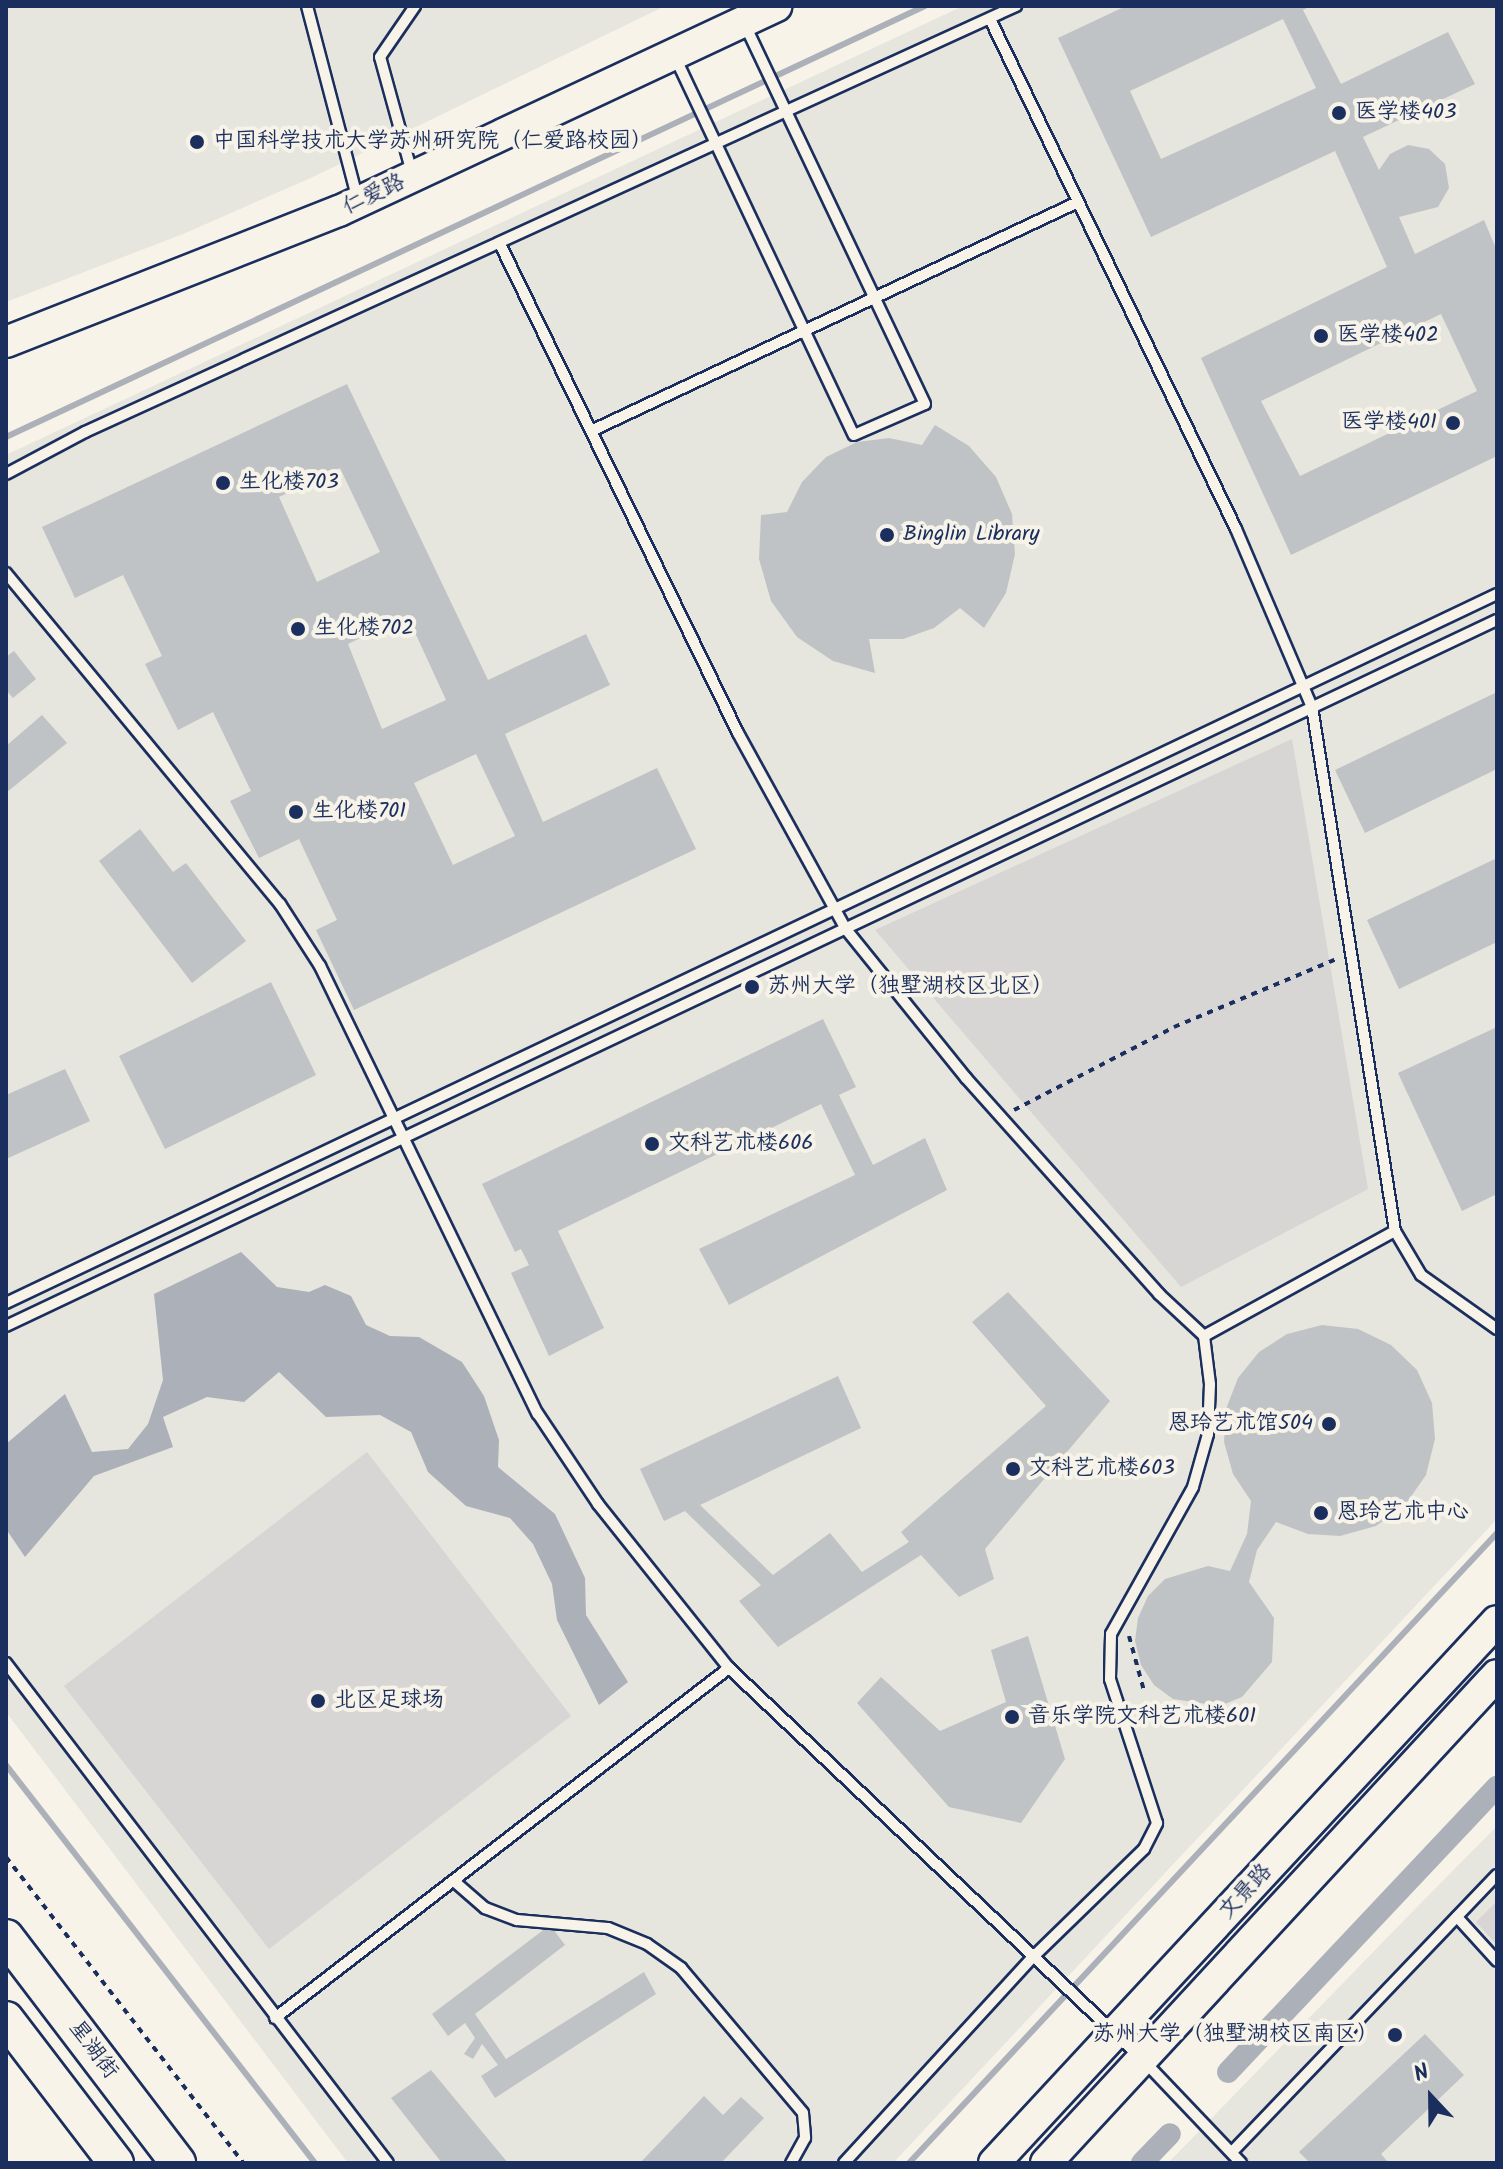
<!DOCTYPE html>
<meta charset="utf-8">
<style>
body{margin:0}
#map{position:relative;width:1503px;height:2169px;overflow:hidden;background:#f7f3e8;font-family:Kalam,"LXGW WenKai TC",sans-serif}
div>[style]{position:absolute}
.built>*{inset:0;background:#e6e5de}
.green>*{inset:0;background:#d7d6d4}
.water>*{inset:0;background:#acb0b9}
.stream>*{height:6px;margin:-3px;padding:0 3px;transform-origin:3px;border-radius:3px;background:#acb0b9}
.canal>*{height:22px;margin:-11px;padding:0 11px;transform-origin:11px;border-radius:11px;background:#acb0b9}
.building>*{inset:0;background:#c0c3c5}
.path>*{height:4px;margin-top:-2px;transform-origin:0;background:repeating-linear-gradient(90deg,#1b2f5e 0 6px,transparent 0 12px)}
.roads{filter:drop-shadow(2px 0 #1b2f5e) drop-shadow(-2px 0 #1b2f5e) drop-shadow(0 2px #1b2f5e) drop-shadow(0 -2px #1b2f5e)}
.lane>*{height:10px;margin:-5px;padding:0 5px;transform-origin:5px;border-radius:5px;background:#f7f3e8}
.secondary>*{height:30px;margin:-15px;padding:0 15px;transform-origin:15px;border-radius:15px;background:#f7f3e8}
.primary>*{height:34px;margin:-17px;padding:0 17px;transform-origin:17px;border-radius:17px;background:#f7f3e8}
.dots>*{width:22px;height:22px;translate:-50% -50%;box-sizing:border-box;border:4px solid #f7f3e8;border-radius:50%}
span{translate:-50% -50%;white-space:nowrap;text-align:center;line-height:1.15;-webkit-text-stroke:8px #f7f3e8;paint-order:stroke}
.poi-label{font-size:22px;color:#1b2f5e}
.left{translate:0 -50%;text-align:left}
.right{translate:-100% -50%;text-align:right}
.street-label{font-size:22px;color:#1b2f5e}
.frame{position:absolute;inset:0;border:8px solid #1b2f5e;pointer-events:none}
.north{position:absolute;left:1391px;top:2057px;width:80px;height:80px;-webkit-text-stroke:6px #f7f3e8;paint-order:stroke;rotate:338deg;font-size:22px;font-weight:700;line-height:32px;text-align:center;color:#1b2f5e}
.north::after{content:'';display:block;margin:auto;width:28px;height:36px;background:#1b2f5e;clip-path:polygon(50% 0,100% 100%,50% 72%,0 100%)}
</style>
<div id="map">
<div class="built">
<i style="clip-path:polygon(6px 6px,665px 6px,313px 177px,183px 234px,6px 302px)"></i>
<i style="clip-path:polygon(963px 6px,1497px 6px,1497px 1519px,893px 2163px,348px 2163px,6px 1712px,6px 455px)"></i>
<i style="clip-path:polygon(1497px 1826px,1497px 2163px,1168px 2163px,1417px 1907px)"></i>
</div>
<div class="green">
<i style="clip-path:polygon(1292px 739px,1368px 1189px,1181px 1287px,875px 930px)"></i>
<i style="clip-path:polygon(367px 1452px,571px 1716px,269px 1949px,64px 1686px)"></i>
<i style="clip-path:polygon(1497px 1901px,1497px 1945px,1476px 1922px)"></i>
</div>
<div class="water">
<i style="clip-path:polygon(241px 1252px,277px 1287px,309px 1292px,325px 1285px,351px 1296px,366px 1325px,390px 1336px,419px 1337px,462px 1362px,484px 1396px,499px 1440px,498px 1467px,555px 1514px,585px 1578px,586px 1615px,628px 1682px,599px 1705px,557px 1620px,552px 1584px,533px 1544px,510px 1518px,466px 1506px,428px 1472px,411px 1432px,380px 1415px,326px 1417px,279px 1372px,244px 1402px,207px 1397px,163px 1417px,173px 1447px,94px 1476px,25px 1557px,6px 1529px,6px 1444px,65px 1394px,92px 1452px,128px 1449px,148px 1424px,163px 1380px,154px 1294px)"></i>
</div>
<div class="stream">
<i style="left:6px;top:437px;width:1015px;rotate:-25.13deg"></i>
<i style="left:6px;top:1765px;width:504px;rotate:52.17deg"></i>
<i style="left:909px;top:2163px;width:862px;rotate:-46.97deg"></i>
</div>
<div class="canal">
<i style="left:1228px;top:2072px;width:392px;rotate:-46.7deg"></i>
<i style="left:1142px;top:2163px;width:40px;rotate:-46deg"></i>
</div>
<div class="building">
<i style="clip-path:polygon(evenodd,1126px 6px,1311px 6px,1303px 10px,1341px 84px,1448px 32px,1475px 84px,1363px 137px,1379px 170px,1390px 154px,1408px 145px,1429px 149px,1445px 164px,1449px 188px,1438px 207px,1399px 217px,1415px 254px,1484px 220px,1497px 251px,1497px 456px,1291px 555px,1201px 358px,1387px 267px,1335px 151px,1151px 237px,1058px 38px,1126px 6px,1283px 19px,1316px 88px,1161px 159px,1130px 91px,1283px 19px,1126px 6px,1441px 314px,1477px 391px,1300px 476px,1261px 401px,1441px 314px)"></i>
<i style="clip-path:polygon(evenodd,347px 384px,488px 680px,586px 634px,610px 685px,505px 734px,543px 822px,657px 768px,696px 849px,354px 1010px,316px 930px,337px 920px,299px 839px,259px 858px,230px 801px,251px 791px,213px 712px,178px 730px,145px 664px,162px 656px,123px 575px,75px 598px,42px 527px,347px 384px,340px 468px,380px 552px,317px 582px,279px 497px,340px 468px,347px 384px,407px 615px,446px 700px,382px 729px,348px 644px,407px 615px,347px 384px,476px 754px,515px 836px,453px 865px,414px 783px,476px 754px)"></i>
<i style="clip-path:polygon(935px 425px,969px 446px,996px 477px,1012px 514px,1015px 554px,1006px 593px,984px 628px,960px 608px,934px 628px,903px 639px,869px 639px,875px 673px,833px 661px,797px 637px,771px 601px,759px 559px,761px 515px,787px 512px,802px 482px,826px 457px,857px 442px,889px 438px,922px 445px)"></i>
<i style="clip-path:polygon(14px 651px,36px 679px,13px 698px,6px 690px,6px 657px)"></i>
<i style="clip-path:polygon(1497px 692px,1497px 769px,1365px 833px,1335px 770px)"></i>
<i style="clip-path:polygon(42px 715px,67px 743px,6px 793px,6px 746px)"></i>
<i style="clip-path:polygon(140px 829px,173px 872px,186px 863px,246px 941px,192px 983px,99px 861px)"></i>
<i style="clip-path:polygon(1497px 858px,1497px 942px,1399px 989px,1367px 920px)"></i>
<i style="clip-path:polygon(271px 982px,316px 1075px,165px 1149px,119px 1056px)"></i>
<i style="clip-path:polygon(823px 1019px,856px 1087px,839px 1095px,873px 1165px,925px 1138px,947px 1190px,729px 1305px,699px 1249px,855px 1175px,821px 1104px,558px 1231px,604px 1328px,549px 1356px,511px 1273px,529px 1265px,521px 1249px,515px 1252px,482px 1184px)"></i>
<i style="clip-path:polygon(1497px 1027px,1497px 1194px,1462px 1211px,1398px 1073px)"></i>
<i style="clip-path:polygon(65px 1069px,90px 1121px,6px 1159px,6px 1095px)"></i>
<i style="clip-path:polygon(1008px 1292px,1110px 1401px,985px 1549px,994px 1579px,959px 1597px,921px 1555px,778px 1647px,739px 1601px,761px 1585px,685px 1511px,664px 1521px,640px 1469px,838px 1376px,861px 1428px,700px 1505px,773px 1575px,830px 1533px,862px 1572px,909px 1542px,901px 1532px,1046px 1406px,972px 1322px)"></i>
<i style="clip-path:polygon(1322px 1325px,1358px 1329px,1391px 1345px,1417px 1370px,1432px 1403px,1435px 1439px,1426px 1475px,1405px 1505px,1376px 1526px,1340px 1536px,1308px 1534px,1276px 1522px,1257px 1550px,1249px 1582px,1274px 1618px,1272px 1662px,1242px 1697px,1220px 1706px,1173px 1699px,1154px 1685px,1141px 1665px,1135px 1641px,1138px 1618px,1148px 1596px,1165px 1579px,1208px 1566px,1230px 1571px,1247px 1534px,1251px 1501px,1233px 1474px,1224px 1442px,1226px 1409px,1238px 1378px,1259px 1352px,1287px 1334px)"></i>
<i style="clip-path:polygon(1028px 1636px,1065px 1759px,1021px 1823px,949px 1807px,857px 1703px,881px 1677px,940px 1731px,1006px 1702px,991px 1650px)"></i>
<i style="clip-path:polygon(550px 1925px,565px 1945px,475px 2014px,506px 2059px,644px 1972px,656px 1994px,495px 2098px,481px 2076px,498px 2065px,482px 2044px,473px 2059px,464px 2054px,475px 2038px,465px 2023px,448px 2036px,432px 2014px)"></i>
<i style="clip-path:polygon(1425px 2034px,1464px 2075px,1381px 2154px,1389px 2163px,1310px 2163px,1299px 2152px)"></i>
<i style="clip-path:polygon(431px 2070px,508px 2163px,442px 2163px,391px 2098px)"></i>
<i style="clip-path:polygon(704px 2096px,723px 2115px,741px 2097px,764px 2118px,721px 2163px,640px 2163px)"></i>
</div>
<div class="path">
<i style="left:1014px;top:1110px;width:180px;rotate:-27.4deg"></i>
<i style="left:1174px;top:1027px;width:179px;rotate:-22.7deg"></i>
<i style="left:1129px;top:1636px;width:57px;rotate:74.7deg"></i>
<i style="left:6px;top:1857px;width:387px;rotate:52.2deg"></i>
</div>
<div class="roads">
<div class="lane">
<i style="left:307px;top:6px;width:201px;rotate:75.3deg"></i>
<i style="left:990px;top:19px;width:566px;rotate:64.25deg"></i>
<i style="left:1236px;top:529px;width:194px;rotate:66.9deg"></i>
<i style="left:1312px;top:707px;width:531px;rotate:81deg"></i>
<i style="left:674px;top:55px;width:420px;rotate:64.7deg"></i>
<i style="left:854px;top:435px;width:77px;rotate:-23.6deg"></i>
<i style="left:925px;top:404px;width:422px;rotate:-115.4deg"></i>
<i style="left:412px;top:173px;width:120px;rotate:-105.4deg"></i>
<i style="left:380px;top:57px;width:62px;rotate:-55.5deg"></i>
<i style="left:500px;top:244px;width:544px;rotate:64.05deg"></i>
<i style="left:738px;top:733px;width:222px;rotate:61.2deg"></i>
<i style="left:845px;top:928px;width:193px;rotate:51.1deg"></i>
<i style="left:966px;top:1078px;width:290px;rotate:48.2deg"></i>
<i style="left:1159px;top:1294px;width:62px;rotate:43deg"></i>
<i style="left:591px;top:431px;width:538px;rotate:-25.18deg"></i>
<i style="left:6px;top:474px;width:89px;rotate:-28deg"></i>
<i style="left:85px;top:432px;width:1024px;rotate:-24.59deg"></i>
<i style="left:6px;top:573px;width:430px;rotate:50.4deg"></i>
<i style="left:280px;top:904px;width:74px;rotate:57.2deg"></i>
<i style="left:320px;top:966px;width:498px;rotate:64.1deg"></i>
<i style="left:538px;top:1414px;width:108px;rotate:56.3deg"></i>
<i style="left:598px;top:1504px;width:210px;rotate:51.4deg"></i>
<i style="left:729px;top:1668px;width:570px;rotate:43.44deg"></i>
<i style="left:1143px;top:2060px;width:142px;rotate:46.4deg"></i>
<i style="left:6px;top:1303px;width:1651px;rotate:-25.43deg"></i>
<i style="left:6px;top:1326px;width:1650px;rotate:-25.34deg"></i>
<i style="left:6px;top:1663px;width:629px;rotate:52.62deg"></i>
<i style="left:455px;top:1882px;width:40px;rotate:41deg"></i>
<i style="left:485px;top:1908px;width:34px;rotate:21deg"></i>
<i style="left:517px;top:1920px;width:91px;rotate:5deg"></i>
<i style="left:608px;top:1928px;width:42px;rotate:22.3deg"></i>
<i style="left:647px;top:1944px;width:42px;rotate:35.2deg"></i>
<i style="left:681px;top:1968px;width:189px;rotate:49.9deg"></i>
<i style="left:803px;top:2113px;width:25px;rotate:85deg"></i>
<i style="left:805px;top:2138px;width:29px;rotate:119deg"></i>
<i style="left:1457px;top:1917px;width:59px;rotate:47.7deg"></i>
<i style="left:275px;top:2018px;width:573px;rotate:-37.63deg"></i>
<i style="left:1232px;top:2152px;width:383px;rotate:-46.3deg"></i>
<i style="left:844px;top:2163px;width:280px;rotate:-47.5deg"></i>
<i style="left:1033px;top:1957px;width:155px;rotate:-44.2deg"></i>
<i style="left:1144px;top:1849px;width:29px;rotate:-63deg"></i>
<i style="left:1157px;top:1823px;width:151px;rotate:-108.1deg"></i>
<i style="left:1110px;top:1679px;width:45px;rotate:-88.7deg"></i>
<i style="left:1111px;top:1634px;width:168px;rotate:-60.8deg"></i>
<i style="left:1193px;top:1487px;width:55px;rotate:-74.2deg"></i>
<i style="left:1208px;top:1434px;width:50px;rotate:-87.7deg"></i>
<i style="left:1210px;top:1384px;width:48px;rotate:-97.1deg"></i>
<i style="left:1204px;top:1336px;width:218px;rotate:-28.8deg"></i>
<i style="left:1395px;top:1231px;width:51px;rotate:59.4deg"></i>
<i style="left:1421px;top:1275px;width:93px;rotate:35.4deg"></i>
</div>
<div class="secondary">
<i style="left:6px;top:342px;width:358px;rotate:-21.5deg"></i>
<i style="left:339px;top:211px;width:483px;rotate:-25.1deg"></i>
<i style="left:994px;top:2163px;width:739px;rotate:-47.14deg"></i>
<i style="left:1046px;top:2163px;width:664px;rotate:-47.26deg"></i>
</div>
<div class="primary">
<i style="left:6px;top:1937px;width:284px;rotate:52.7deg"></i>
<i style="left:6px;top:2019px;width:181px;rotate:52.6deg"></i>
</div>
</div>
<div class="dots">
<i style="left:1339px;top:113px;background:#1b2f5e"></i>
<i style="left:197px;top:142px;background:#1b2f5e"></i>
<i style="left:1321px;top:336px;background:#1b2f5e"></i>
<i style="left:1453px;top:423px;background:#1b2f5e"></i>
<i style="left:223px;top:483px;background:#1b2f5e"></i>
<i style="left:887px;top:535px;background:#1b2f5e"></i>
<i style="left:298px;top:629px;background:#1b2f5e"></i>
<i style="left:296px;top:812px;background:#1b2f5e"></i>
<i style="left:752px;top:987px;background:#1b2f5e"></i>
<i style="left:652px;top:1144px;background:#1b2f5e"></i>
<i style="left:1329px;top:1424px;background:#1b2f5e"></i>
<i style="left:1013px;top:1469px;background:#1b2f5e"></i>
<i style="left:1321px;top:1513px;background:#1b2f5e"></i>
<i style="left:318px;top:1701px;background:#1b2f5e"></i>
<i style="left:1012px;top:1717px;background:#1b2f5e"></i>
<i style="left:1395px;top:2035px;background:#1b2f5e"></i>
</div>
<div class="poi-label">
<span class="left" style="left:1355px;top:113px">医学楼403</span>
<span class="left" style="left:213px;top:142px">中国科学技术大学苏州研究院（仁爱路校园）</span>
<span class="left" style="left:1337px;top:336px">医学楼402</span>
<span class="right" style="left:1437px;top:423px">医学楼401</span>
<span class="left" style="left:239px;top:483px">生化楼703</span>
<span class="left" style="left:903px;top:535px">Binglin Library</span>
<span class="left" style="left:314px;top:629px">生化楼702</span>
<span class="left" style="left:312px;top:812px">生化楼701</span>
<span class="left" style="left:768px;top:987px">苏州大学（独墅湖校区北区）</span>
<span class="left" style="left:668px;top:1144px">文科艺术楼606</span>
<span class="right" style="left:1313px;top:1424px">恩玲艺术馆504</span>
<span class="left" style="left:1029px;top:1469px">文科艺术楼603</span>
<span class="left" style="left:1337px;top:1513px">恩玲艺术中心</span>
<span class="left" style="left:334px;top:1701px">北区足球场</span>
<span class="left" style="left:1028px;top:1717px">音乐学院文科艺术楼601</span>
<span class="right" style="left:1379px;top:2035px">苏州大学（独墅湖校区南区）</span>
</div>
<div class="street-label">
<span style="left:374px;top:195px;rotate:-25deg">仁爱路</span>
<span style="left:1246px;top:1892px;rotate:-47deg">文景路</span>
<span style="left:93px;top:2050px;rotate:53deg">星湖街</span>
</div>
<div class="frame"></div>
<div class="north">N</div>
</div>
